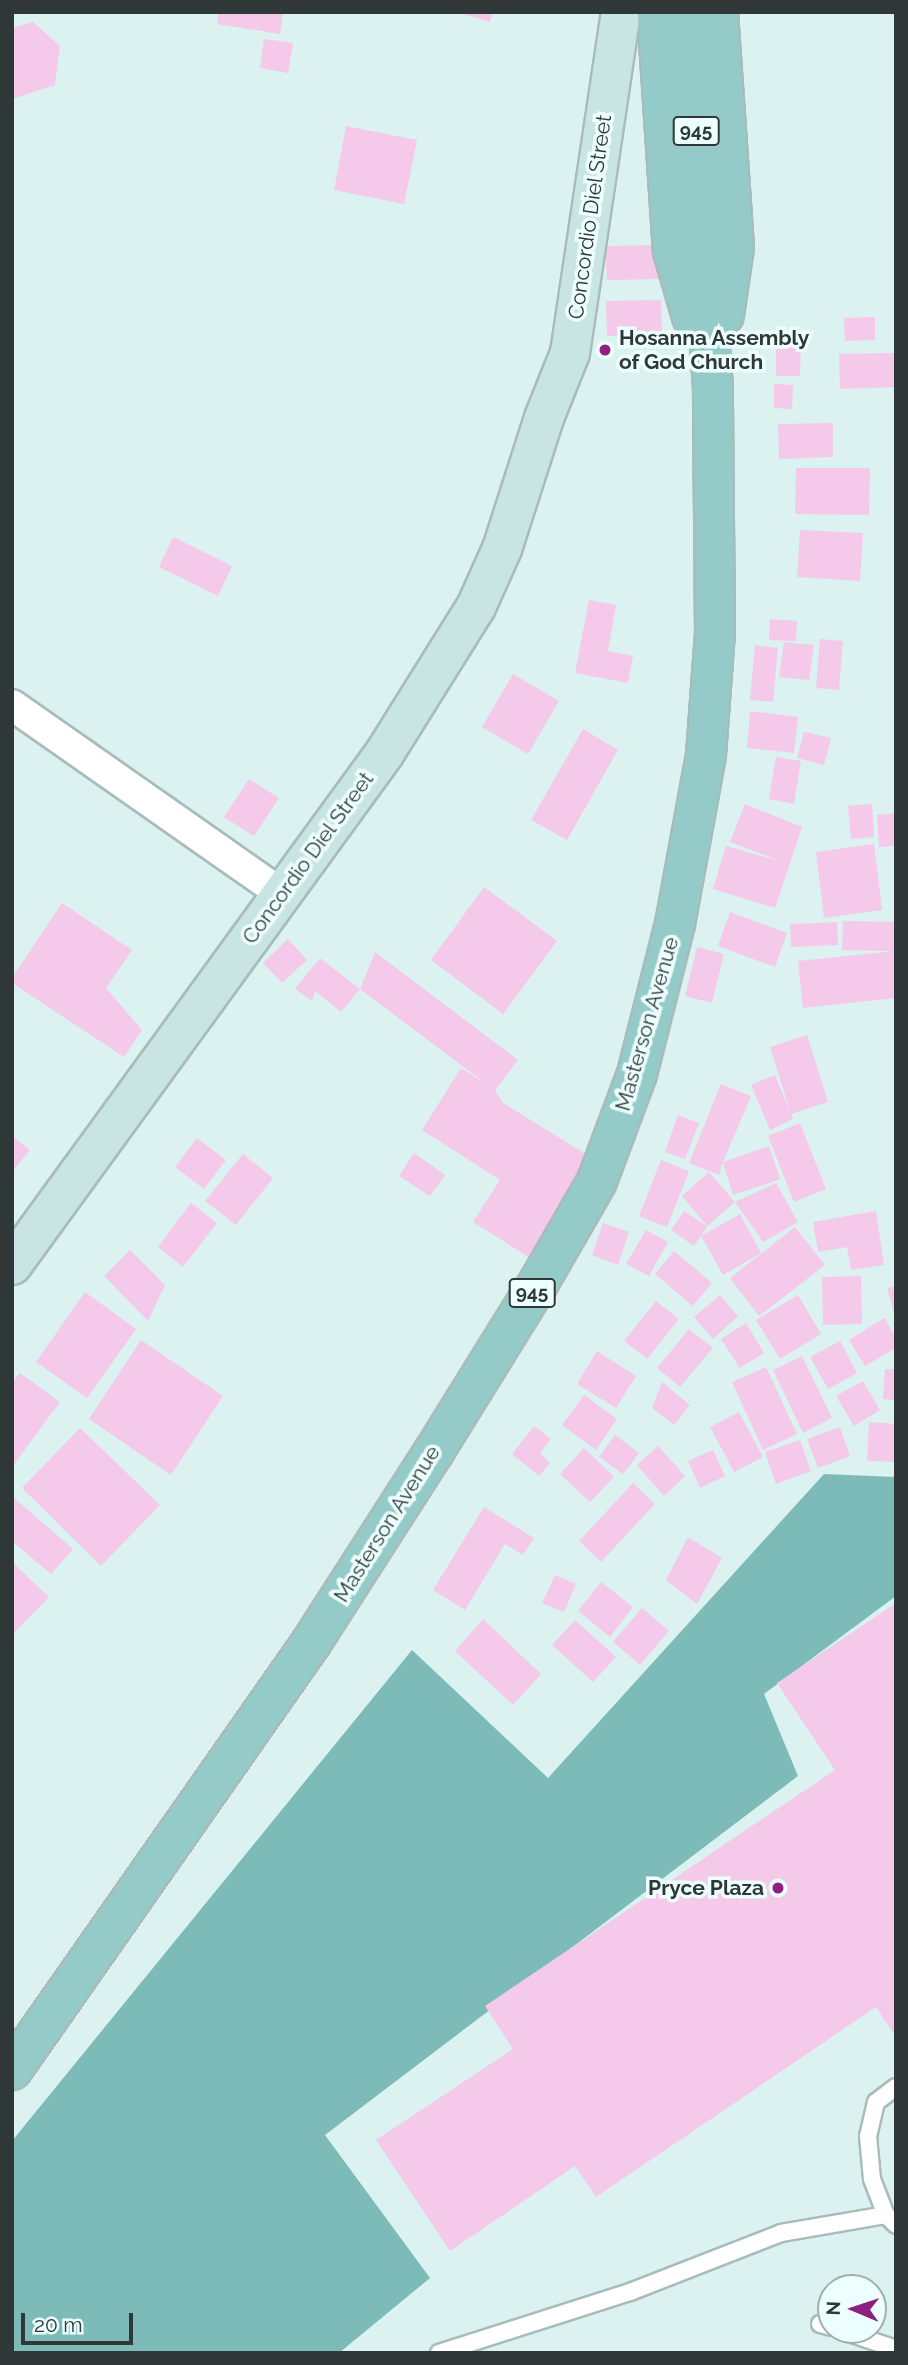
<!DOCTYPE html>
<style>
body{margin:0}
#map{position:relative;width:908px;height:2365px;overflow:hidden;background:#dcf2f0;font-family:Raleway,sans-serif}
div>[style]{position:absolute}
.forest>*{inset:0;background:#7cbbb7}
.building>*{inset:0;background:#f4c9ea}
.roads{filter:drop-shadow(2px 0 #a7bcbb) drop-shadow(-2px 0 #a7bcbb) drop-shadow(0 2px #a7bcbb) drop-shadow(0 -2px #a7bcbb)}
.service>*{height:16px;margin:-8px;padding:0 8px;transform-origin:8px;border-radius:8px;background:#fff}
.minor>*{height:30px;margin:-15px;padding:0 15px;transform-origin:15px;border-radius:15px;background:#fff}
.secondary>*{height:38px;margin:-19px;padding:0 19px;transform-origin:19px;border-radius:19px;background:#c9e5e3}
.primary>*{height:38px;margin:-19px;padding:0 19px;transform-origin:19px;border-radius:19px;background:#94cbc8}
.dots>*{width:19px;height:19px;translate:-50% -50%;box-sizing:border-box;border:4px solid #ecfefd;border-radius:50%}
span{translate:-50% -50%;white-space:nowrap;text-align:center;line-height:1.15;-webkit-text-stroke:7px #ecfefd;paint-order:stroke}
.shield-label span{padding:2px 5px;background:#ecfefd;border:2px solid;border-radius:5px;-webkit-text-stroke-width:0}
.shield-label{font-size:19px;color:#2f3837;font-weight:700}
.street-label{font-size:21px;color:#2f3837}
.poi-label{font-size:21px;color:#2f3837;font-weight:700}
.left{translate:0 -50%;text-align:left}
.right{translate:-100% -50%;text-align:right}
.frame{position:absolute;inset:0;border:14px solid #2f3837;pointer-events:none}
.north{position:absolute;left:817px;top:2274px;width:70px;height:70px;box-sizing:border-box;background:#ecfefd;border:2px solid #a0afae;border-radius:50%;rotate:272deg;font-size:19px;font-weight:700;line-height:28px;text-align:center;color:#2f3837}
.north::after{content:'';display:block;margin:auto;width:24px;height:32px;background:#8f1f81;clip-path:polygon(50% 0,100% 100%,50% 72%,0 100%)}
.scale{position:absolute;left:21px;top:2313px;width:112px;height:32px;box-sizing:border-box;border:4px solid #2f3837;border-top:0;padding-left:9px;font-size:21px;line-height:24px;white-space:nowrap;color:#2f3837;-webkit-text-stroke:5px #ecfefd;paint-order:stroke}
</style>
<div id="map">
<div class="forest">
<i style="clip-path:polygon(824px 1474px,896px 1477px,896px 1596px,764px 1694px,798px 1776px,325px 2135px,430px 2278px,339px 2353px,12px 2353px,12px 2141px,412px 1650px,548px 1778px)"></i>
</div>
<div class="building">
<i style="clip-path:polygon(219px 12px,283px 14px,280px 34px,217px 24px)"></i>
<i style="clip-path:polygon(456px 12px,493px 12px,490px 22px)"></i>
<i style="clip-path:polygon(33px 22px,60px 46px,55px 85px,12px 99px,12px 28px)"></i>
<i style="clip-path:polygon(264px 39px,293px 43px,288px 73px,260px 68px)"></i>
<i style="clip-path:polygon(346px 126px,417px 140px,404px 204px,334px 190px)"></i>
<i style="clip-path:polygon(660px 245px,661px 279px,607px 280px,605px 246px)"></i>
<i style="clip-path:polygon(661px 300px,662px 334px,607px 336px,606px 301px)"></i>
<i style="clip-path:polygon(875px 317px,875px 340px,845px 341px,844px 318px)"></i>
<i style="clip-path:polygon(776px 341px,801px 342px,800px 376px,776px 376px)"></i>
<i style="clip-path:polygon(894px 353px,895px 387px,840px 389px,839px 354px)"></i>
<i style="clip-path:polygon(774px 384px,793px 385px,792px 409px,774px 408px)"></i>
<i style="clip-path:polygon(833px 423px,833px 457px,779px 459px,778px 424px)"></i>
<i style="clip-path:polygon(796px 468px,870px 468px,869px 515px,795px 514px)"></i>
<i style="clip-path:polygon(800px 530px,863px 533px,860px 581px,797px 577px)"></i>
<i style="clip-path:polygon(173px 537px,232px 566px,218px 596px,159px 567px)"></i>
<i style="clip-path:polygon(589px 600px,616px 605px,608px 651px,633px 656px,628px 683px,575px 673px)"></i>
<i style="clip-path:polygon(770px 619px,797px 621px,796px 641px,769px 640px)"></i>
<i style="clip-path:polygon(820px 639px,843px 641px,839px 690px,816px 688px)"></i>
<i style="clip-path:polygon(784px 642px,814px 645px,809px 680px,779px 677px)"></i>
<i style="clip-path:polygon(755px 645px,778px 648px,773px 702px,750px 700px)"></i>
<i style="clip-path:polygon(513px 674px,559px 701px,528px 754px,482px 727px)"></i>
<i style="clip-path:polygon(750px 711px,798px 717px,794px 753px,747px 748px)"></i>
<i style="clip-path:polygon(583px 729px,618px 750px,567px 840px,531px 820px)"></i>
<i style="clip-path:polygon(804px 732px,831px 738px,824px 765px,797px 758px)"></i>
<i style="clip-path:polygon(776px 757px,801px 761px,794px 804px,769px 799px)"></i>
<i style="clip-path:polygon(249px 779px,279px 798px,254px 836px,224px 817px)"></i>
<i style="clip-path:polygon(745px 804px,802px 827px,775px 908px,713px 889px,726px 846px,783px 862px,730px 842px)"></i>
<i style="clip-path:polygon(872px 804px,874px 837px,851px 839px,848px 806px)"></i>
<i style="clip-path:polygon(896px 813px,896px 846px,879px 847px,877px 815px)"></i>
<i style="clip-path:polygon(874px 844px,882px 910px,824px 918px,816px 852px)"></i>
<i style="clip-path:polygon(484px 887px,557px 941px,503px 1014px,431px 960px)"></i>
<i style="clip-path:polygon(62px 903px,132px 950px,106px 988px,142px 1030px,124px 1057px,12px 983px,12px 978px)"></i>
<i style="clip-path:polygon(730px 912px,787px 933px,775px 967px,718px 946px)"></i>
<i style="clip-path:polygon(843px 921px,895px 922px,896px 998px,803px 1008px,798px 961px,894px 951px,842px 950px)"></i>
<i style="clip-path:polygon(837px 922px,838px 945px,791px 947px,790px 924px)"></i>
<i style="clip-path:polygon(288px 939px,307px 960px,282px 983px,263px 963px)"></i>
<i style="clip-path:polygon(697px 947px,724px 954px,712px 1003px,685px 996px)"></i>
<i style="clip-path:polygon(375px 952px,518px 1060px,495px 1090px,503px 1103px,592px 1158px,530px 1258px,473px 1222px,500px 1180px,422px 1130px,461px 1068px,489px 1086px,360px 989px)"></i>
<i style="clip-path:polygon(320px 958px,360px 989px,341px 1012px,315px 991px,312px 1001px,295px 989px)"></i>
<i style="clip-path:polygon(807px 1035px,828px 1102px,791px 1114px,793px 1119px,770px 1130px,751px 1085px,775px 1075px,790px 1111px,770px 1047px)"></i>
<i style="clip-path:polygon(721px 1084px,751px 1096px,723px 1162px,769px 1146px,780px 1179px,733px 1195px,723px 1162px,719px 1175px,689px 1163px)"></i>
<i style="clip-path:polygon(678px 1115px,699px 1123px,685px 1159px,665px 1152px)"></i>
<i style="clip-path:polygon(800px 1123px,826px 1189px,794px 1202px,768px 1136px)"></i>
<i style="clip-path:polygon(12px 1136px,30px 1150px,12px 1172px)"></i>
<i style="clip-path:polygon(197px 1138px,226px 1160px,204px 1189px,175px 1167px)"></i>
<i style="clip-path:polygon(414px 1153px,445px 1175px,430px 1196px,399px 1176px)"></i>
<i style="clip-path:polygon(243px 1154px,273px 1178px,236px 1225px,205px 1201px)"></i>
<i style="clip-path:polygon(661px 1160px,689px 1171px,667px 1227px,639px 1216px)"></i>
<i style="clip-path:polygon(709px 1172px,735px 1202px,707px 1226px,682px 1196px)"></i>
<i style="clip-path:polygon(776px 1183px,798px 1222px,763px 1242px,735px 1202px)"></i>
<i style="clip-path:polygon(191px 1203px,217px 1223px,183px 1267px,158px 1247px)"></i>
<i style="clip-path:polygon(684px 1211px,707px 1226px,694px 1246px,671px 1230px)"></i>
<i style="clip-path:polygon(876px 1211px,884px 1265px,851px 1270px,847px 1247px,818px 1252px,813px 1222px)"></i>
<i style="clip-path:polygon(740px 1214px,761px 1253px,723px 1275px,701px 1236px)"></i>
<i style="clip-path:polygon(603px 1223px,629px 1232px,618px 1265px,592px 1255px)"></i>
<i style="clip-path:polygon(795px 1227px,825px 1265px,759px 1316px,730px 1278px)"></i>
<i style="clip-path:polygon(646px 1230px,668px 1242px,649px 1276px,626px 1264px)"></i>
<i style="clip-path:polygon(130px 1250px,165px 1285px,148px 1321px,104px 1276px)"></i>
<i style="clip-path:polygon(674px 1251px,712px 1283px,693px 1306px,655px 1274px)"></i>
<i style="clip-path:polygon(861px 1276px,862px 1324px,823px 1325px,822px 1277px)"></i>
<i style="clip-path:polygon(896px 1286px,896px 1316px,895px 1317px,887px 1288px)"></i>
<i style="clip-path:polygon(85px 1292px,136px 1329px,87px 1398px,36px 1362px)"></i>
<i style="clip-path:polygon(720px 1295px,738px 1316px,713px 1339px,694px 1317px)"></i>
<i style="clip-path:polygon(798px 1295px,821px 1334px,780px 1359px,756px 1320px)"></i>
<i style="clip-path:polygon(656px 1301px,679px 1319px,647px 1359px,624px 1341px)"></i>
<i style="clip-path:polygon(884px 1318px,896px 1337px,896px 1348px,865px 1366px,849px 1340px)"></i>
<i style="clip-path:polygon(746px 1323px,764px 1353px,740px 1368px,721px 1339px)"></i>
<i style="clip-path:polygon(689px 1329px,713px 1348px,680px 1387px,657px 1368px)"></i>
<i style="clip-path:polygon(141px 1340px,223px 1396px,171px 1475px,89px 1419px)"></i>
<i style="clip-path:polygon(840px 1341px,857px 1373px,828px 1389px,810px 1357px)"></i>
<i style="clip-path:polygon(597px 1351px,636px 1376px,616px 1408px,577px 1384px)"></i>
<i style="clip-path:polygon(802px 1356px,832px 1418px,803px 1433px,773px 1370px)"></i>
<i style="clip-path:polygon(766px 1367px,797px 1434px,763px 1450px,732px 1382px)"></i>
<i style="clip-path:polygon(885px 1369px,896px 1369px,896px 1400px,883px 1399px)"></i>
<i style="clip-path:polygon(20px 1373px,60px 1402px,12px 1467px,12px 1383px)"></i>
<i style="clip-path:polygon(863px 1381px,880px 1410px,854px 1426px,836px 1396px)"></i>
<i style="clip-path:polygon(662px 1382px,690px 1405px,674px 1425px,652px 1408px)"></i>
<i style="clip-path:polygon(584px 1395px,617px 1419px,596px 1450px,562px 1425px)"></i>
<i style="clip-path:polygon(739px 1412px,763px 1457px,734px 1472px,710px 1427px)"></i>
<i style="clip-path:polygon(869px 1422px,896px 1424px,896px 1462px,867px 1461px)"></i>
<i style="clip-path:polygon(534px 1426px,551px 1439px,540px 1453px,550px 1463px,539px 1476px,512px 1454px)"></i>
<i style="clip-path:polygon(840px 1427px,850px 1456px,818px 1468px,807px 1439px)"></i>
<i style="clip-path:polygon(80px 1428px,160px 1505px,101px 1566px,22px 1488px)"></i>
<i style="clip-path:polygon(615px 1435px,639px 1453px,623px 1474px,599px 1457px)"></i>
<i style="clip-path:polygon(800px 1440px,811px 1471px,776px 1484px,765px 1452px)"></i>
<i style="clip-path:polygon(658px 1446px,685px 1476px,664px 1496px,637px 1465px)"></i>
<i style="clip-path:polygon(584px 1448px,614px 1477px,590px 1502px,560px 1474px)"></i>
<i style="clip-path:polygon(713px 1450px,725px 1476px,700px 1488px,688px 1461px)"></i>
<i style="clip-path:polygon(633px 1483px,655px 1504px,601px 1562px,579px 1541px)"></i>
<i style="clip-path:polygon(12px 1496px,73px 1549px,51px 1574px,12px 1541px)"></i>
<i style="clip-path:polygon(484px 1507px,534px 1538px,523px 1555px,505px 1544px,465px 1610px,433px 1590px)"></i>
<i style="clip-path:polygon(688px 1537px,722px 1558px,697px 1604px,666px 1580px)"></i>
<i style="clip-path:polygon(12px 1562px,49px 1597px,12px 1635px)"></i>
<i style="clip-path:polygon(555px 1575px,576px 1584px,564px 1612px,542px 1603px)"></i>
<i style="clip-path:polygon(601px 1582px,633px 1607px,610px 1637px,578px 1611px)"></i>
<i style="clip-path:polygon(896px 1603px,896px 2037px,876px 2007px,596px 2197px,575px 2166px,450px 2251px,376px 2140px,513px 2049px,485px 2006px,835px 1770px,777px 1683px)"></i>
<i style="clip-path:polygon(642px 1608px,669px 1631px,640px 1665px,613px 1642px)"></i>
<i style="clip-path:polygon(483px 1619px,541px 1674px,513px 1705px,455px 1651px)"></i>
<i style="clip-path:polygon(575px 1620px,616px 1657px,593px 1682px,552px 1645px)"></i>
</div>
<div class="roads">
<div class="service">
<i style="left:896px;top:2087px;width:25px;rotate:143deg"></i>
<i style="left:876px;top:2102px;width:35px;rotate:103deg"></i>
<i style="left:868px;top:2136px;width:43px;rotate:84.7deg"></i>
<i style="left:872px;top:2179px;width:39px;rotate:69deg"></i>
<i style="left:886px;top:2215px;width:14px;rotate:45deg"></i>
<i style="left:820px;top:2324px;width:11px;rotate:15deg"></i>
<i style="left:840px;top:2330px;width:59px;rotate:18.7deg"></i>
<i style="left:439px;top:2353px;width:201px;rotate:-17.7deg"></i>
<i style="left:630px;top:2292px;width:162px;rotate:-21.3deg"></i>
<i style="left:781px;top:2233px;width:107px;rotate:-9.7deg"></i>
</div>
<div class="minor">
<i style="left:12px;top:705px;width:330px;rotate:35deg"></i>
</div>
<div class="secondary">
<i style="left:12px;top:1265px;width:632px;rotate:-53.95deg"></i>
<i style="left:384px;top:754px;width:173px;rotate:-58deg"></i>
<i style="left:476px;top:607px;width:64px;rotate:-65.9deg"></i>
<i style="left:502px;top:549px;width:138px;rotate:-72.2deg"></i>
<i style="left:544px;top:418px;width:70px;rotate:-68.2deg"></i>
<i style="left:570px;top:353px;width:345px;rotate:-81.5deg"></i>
</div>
<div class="primary">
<i style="left:657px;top:12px;width:240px;rotate:86.2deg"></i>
<i style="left:673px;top:251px;width:69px;rotate:73.9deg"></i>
<i style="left:718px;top:12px;width:236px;rotate:86.1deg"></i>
<i style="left:734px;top:247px;width:69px;rotate:98.4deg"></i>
<i style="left:12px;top:2070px;width:521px;rotate:-55deg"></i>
<i style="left:311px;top:1643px;width:226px;rotate:-57.3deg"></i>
<i style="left:433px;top:1453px;width:201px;rotate:-58.2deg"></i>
<i style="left:539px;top:1282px;width:116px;rotate:-60.1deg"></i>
<i style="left:597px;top:1181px;width:114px;rotate:-69.5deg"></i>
<i style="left:637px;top:1074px;width:155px;rotate:-75.8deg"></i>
<i style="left:675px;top:924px;width:172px;rotate:-79.6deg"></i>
<i style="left:706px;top:755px;width:123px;rotate:-85.8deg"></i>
<i style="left:715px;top:632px;width:243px;rotate:-90.5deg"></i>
<i style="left:713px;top:389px;width:378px;rotate:-93.9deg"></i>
</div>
</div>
<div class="dots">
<i style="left:605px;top:350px;background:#8f1f81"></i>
<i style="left:778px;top:1888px;background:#8f1f81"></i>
</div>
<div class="shield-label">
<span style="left:696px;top:131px">945</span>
<span style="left:532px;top:1293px">945</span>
</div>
<div class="street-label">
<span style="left:590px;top:217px;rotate:-82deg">Concordio Diel Street</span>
<span style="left:308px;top:858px;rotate:-54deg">Concordio Diel Street</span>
<span style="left:647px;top:1024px;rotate:-74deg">Masterson Avenue</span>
<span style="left:387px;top:1524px;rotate:-58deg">Masterson Avenue</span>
</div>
<div class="poi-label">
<span class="left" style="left:619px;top:350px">Hosanna Assembly<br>of God Church</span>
<span class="right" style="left:764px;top:1888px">Pryce Plaza</span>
</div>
<div class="frame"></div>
<div class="north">N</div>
<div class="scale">20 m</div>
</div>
